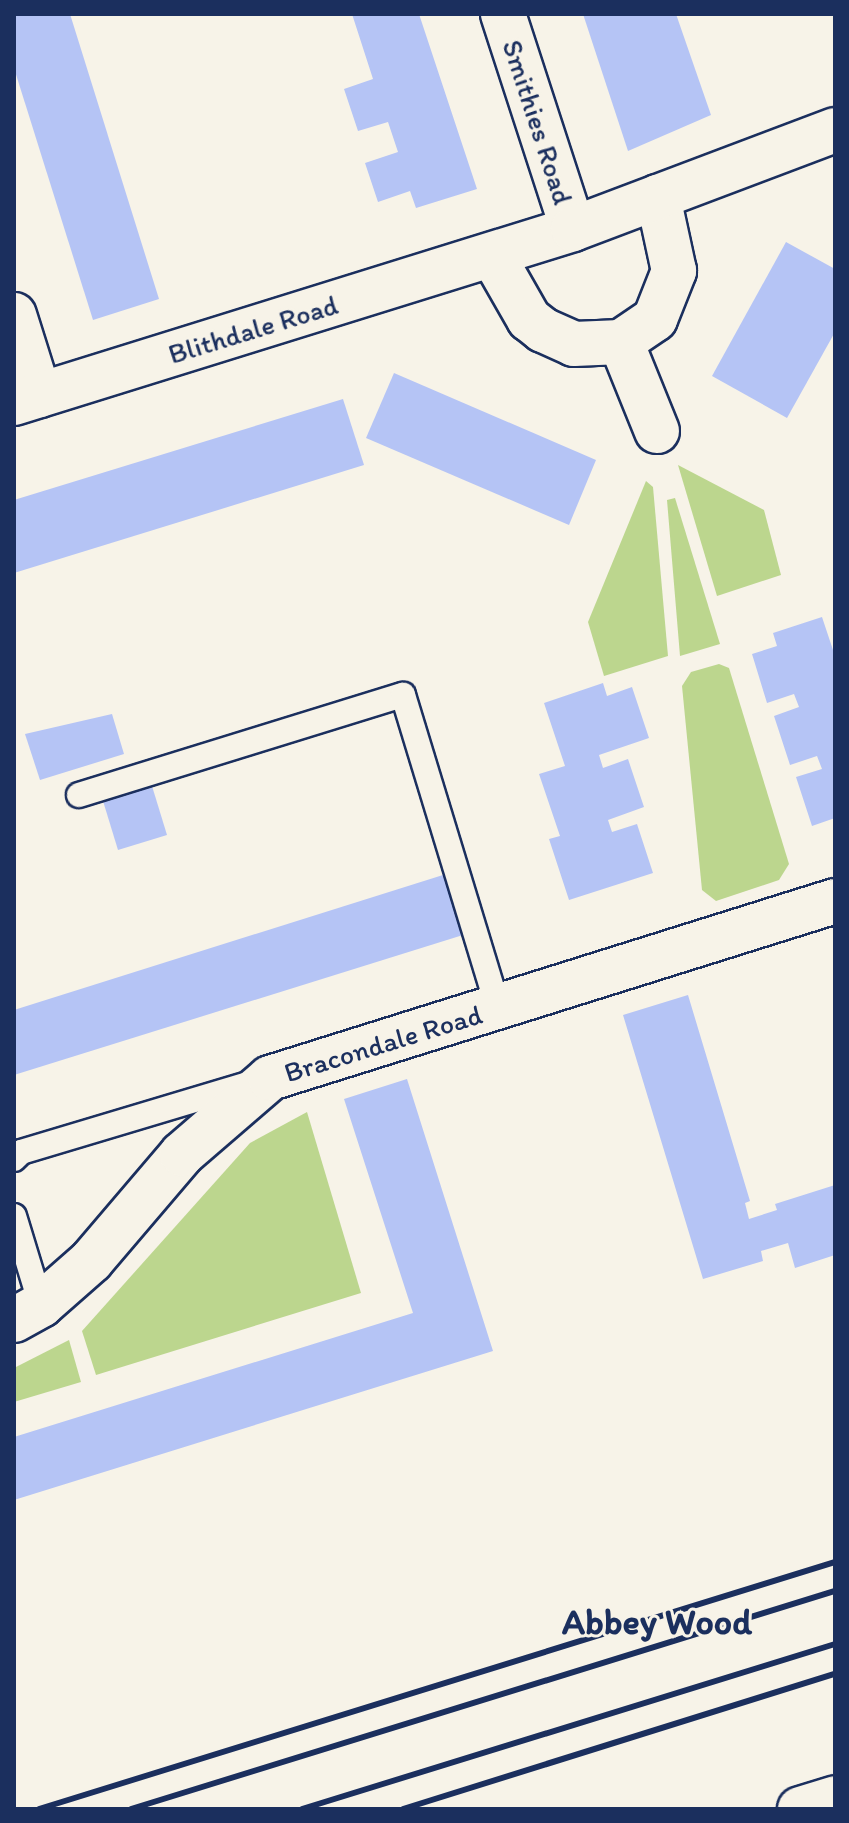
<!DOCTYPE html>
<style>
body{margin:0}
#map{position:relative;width:849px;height:1823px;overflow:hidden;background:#f7f3e8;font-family:Itim,sans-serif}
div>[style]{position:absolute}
.green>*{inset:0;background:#bcd68e}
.building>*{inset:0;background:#b5c4f5}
.roads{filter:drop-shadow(2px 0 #1b2f5e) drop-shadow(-2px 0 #1b2f5e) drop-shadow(0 2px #1b2f5e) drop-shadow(0 -2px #1b2f5e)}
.service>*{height:24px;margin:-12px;padding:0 12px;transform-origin:12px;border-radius:12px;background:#f7f3e8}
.minor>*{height:44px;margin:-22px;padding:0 22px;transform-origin:22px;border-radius:22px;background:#f7f3e8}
.rail>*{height:6px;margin:-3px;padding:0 3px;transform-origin:3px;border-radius:3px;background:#1b2f5e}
span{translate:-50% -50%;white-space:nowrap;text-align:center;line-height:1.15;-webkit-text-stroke:6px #f7f3e8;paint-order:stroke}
.street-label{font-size:28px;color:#1b2f5e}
.district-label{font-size:36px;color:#1b2f5e;font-weight:700}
.frame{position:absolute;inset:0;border:16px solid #1b2f5e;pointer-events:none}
</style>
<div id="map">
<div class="green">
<i style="clip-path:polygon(678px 465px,764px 510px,781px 575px,717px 596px)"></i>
<i style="clip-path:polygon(646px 481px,653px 487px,668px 656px,604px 676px,588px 622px)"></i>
<i style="clip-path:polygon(675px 498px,720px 644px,680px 656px,667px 500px)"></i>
<i style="clip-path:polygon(719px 664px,729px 668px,789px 864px,779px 880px,716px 901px,702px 890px,682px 686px,691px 672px)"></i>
<i style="clip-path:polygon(307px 1112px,361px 1293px,96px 1375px,82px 1331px,250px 1143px)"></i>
<i style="clip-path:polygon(69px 1340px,81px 1382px,14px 1402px,14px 1368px)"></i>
</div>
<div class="building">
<i style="clip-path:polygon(14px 14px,70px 14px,159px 299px,93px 320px,14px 68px)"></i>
<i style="clip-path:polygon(352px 14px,419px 14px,477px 189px,416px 208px,410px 191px,378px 202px,365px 163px,398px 152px,388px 122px,358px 131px,344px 89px,373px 79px)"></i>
<i style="clip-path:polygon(583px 14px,676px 14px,711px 115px,628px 151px)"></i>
<i style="clip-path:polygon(786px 242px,835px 269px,835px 332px,787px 418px,712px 376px)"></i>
<i style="clip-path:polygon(394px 373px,596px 460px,569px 525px,366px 438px)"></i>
<i style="clip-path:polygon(343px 399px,364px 465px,14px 573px,14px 500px)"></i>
<i style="clip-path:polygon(822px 617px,835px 656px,835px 818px,812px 826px,796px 777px,822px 769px,817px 756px,790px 765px,774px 716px,799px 707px,794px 694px,767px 703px,752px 654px,777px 646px,773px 633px)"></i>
<i style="clip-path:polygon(603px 683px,607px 696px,632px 687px,649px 738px,599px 755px,603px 768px,628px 759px,644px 807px,608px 820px,612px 832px,637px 824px,653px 873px,569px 900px,549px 839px,560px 836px,539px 774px,565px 766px,544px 703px)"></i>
<i style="clip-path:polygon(112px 714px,124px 754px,40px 780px,25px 734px)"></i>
<i style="clip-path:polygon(152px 786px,167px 835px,118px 850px,103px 801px)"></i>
<i style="clip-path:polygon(443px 875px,463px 935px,14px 1075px,14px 1010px)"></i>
<i style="clip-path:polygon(688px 995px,750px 1201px,745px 1203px,749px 1219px,777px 1210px,775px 1204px,835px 1185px,835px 1255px,795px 1268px,788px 1243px,761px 1251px,763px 1261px,703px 1279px,623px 1015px)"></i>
<i style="clip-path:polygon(407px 1079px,493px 1351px,14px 1500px,14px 1437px,413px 1313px,344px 1099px)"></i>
</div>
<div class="roads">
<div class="service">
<i style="left:79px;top:795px;width:339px;rotate:-17.2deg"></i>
<i style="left:403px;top:695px;width:327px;rotate:73.1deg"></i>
<i style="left:14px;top:1159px;width:10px;rotate:-45deg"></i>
<i style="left:21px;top:1152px;width:237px;rotate:-16.7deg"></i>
<i style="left:14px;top:1216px;width:93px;rotate:73.1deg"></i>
</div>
<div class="minor">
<i style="left:503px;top:14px;width:226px;rotate:72deg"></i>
<i style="left:493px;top:256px;width:73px;rotate:60.3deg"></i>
<i style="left:529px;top:319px;width:18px;rotate:38deg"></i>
<i style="left:543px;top:330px;width:34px;rotate:24deg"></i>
<i style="left:574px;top:344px;width:47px;rotate:-2.4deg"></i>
<i style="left:621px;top:342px;width:41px;rotate:-34.1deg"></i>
<i style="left:655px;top:319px;width:52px;rotate:-68.4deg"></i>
<i style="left:674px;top:271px;width:76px;rotate:-102.2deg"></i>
<i style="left:14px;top:315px;width:84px;rotate:72.6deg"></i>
<i style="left:621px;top:342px;width:96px;rotate:68deg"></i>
<i style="left:14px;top:403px;width:585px;rotate:-17.29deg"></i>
<i style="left:573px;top:229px;width:280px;rotate:-20.7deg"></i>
<i style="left:14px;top:1320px;width:31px;rotate:-29deg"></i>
<i style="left:41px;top:1305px;width:67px;rotate:-41.3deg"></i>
<i style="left:91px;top:1261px;width:140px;rotate:-49.6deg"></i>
<i style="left:182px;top:1154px;width:116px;rotate:-40.8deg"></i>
<i style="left:270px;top:1078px;width:592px;rotate:-17.39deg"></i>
<i style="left:800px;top:1809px;width:37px;rotate:-17deg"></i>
</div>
</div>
<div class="rail">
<i style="left:39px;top:1809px;width:833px;rotate:-17.24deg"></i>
<i style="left:131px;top:1809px;width:737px;rotate:-17.21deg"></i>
<i style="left:302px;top:1809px;width:558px;rotate:-17.2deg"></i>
<i style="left:403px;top:1809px;width:453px;rotate:-17.4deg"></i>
</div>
<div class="street-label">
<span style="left:538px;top:122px;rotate:72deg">Smithies Road</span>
<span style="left:253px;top:329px;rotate:-17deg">Blithdale Road</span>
<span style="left:383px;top:1043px;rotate:-17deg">Bracondale Road</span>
</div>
<div class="district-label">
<span style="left:657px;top:1622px">Abbey Wood</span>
</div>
<div class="frame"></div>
</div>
